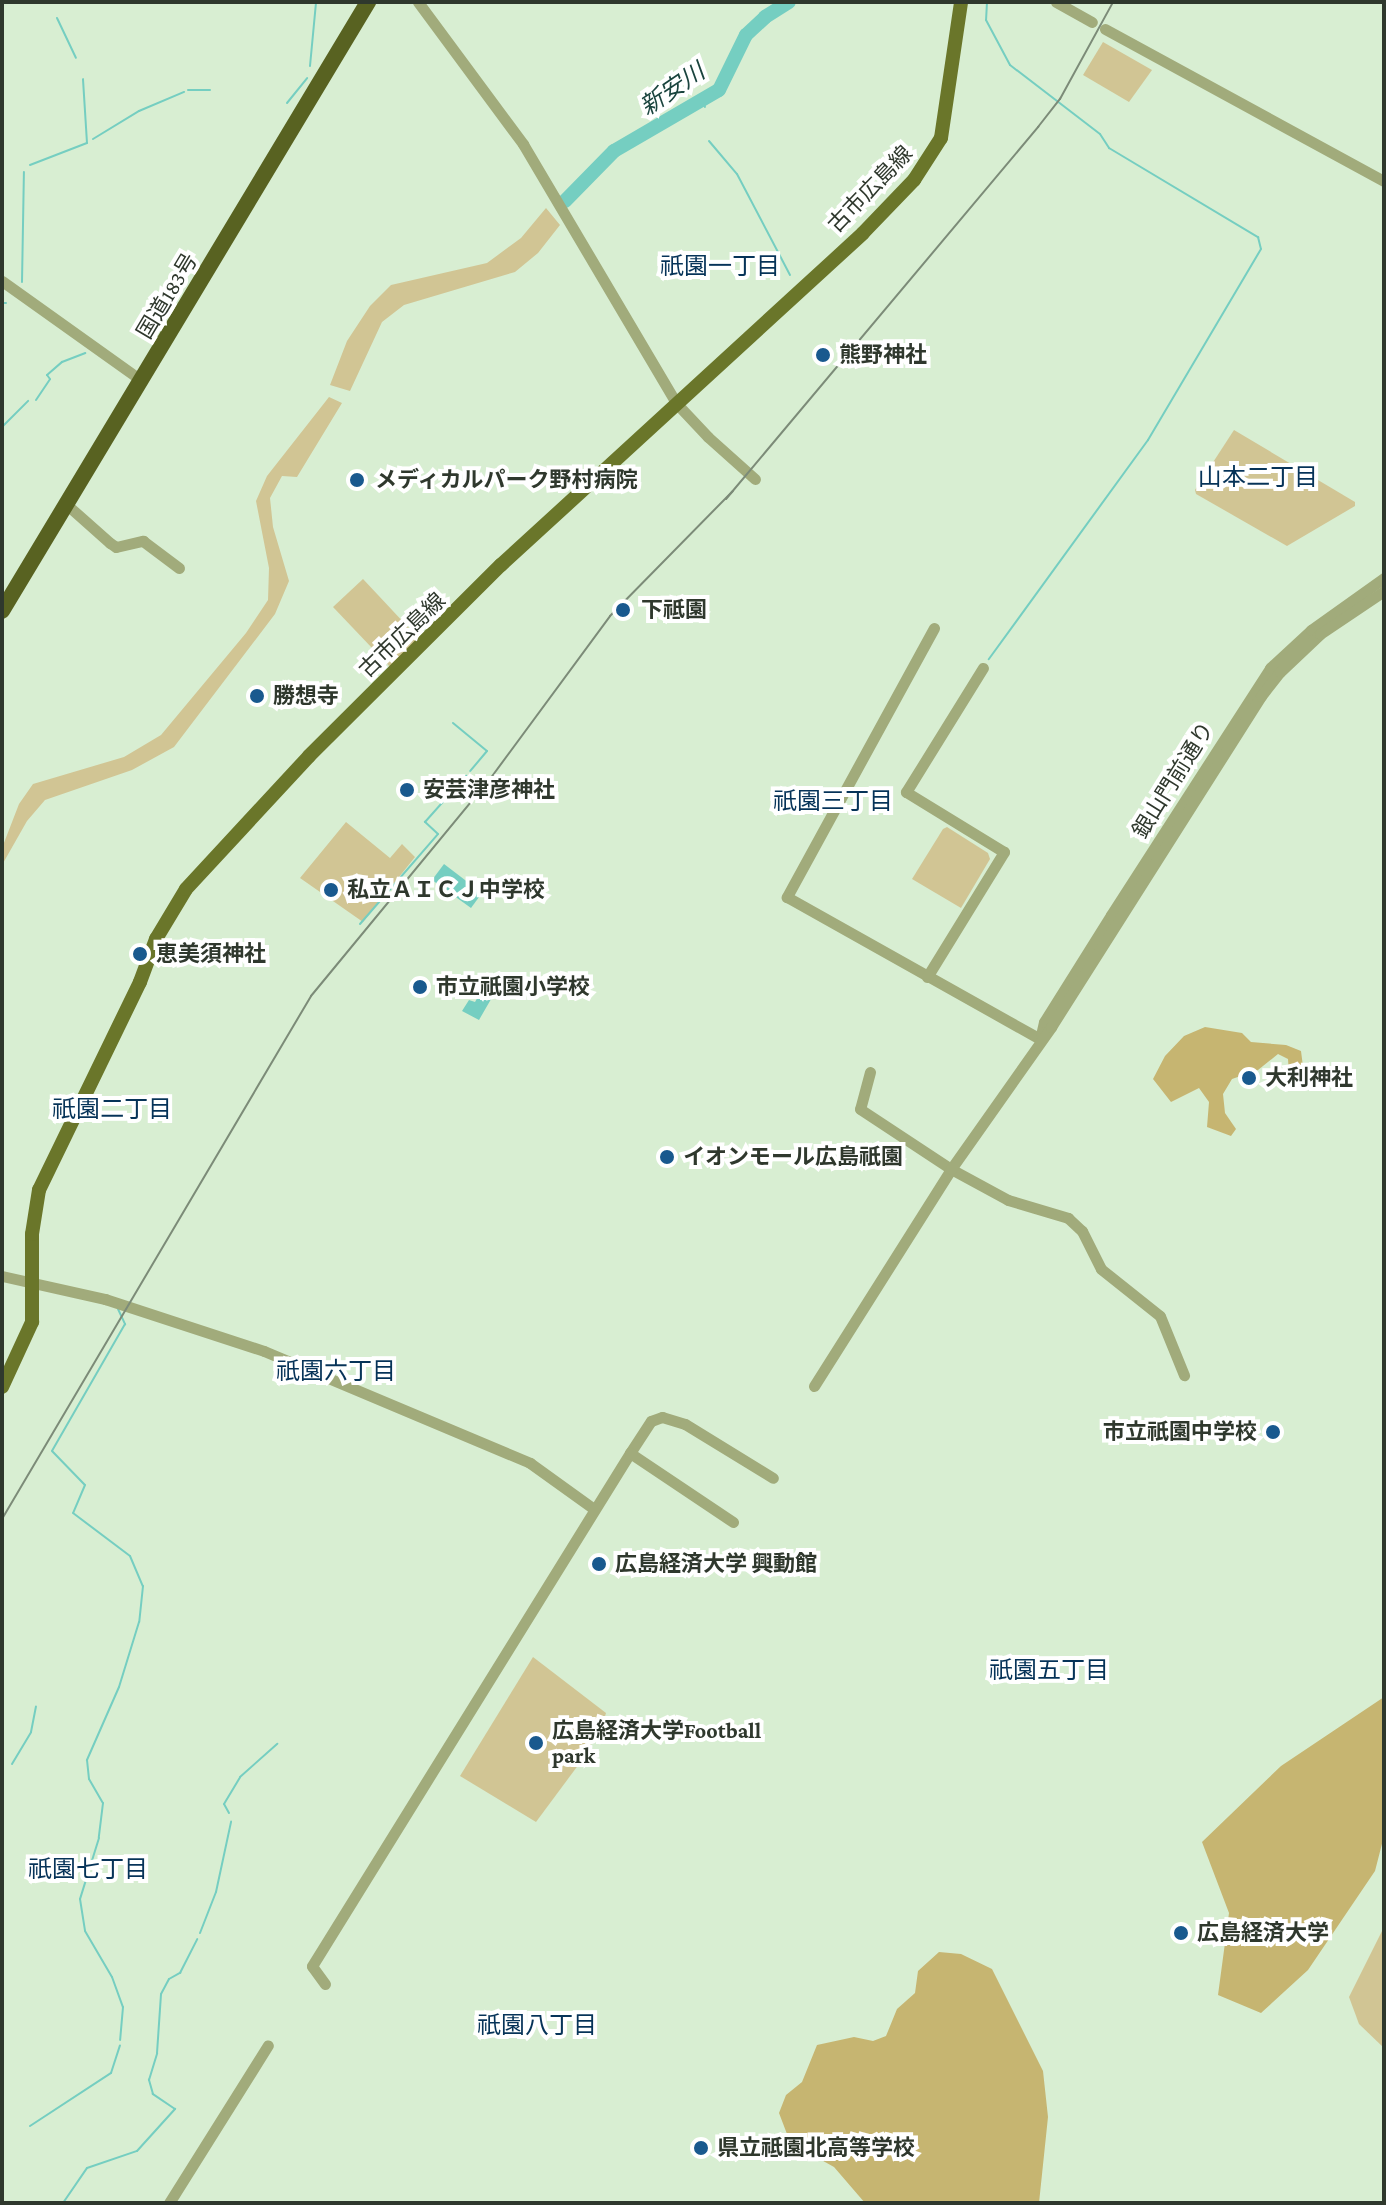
<!DOCTYPE html>
<html>
<head>
<meta charset="utf-8">
<style>
  body { margin:0 }
  #map { position:relative; width:1386px; height:2205px; overflow:hidden; background:#d8eed2; font-family:"Crimson Pro","Noto Sans JP",serif }
  div>[style] { position:absolute }
  [style*='--x'] { left:calc(var(--x)*1px); top:calc(var(--y)*1px); width:calc(var(--w)*1px); rotate:calc(var(--a)*1deg) }
  .green>* { inset:0; background:#d1c594 }
  .forest>* { inset:0; background:#c6b571 }
  .water>* { inset:0; background:#75cec1 }
  .stream>* { height:2px; margin:-1px; padding:0 1px; transform-origin:1px; border-radius:1px; background:#75cec1 }
  .river>* { height:14px; margin:-7px; padding:0 7px; transform-origin:7px; border-radius:7px; background:#75cec1 }
  .minor>* { height:11px; margin:-5.5px; padding:0 5.5px; transform-origin:5.5px; border-radius:5.5px; background:#a1ab7b }
  .major>* { height:14px; margin:-7px; padding:0 7px; transform-origin:7px; border-radius:7px; background:#6a762a }
  .highway>* { height:16px; margin:-8px; padding:0 8px; transform-origin:8px; border-radius:8px; background:#586221 }
  .rail>* { height:2px; margin:-1px; padding:0 1px; transform-origin:1px; border-radius:1px; background:#7c8b78 }
  .dots>* { width:22px; height:22px; translate:-50% -50%; box-sizing:border-box; border:4px solid #fff; border-radius:50% }
  span { translate:-50% -50%; white-space:nowrap; text-align:center; line-height:1.15; -webkit-text-stroke:8px #fff; paint-order:stroke }
  .street-label { font-size:22px; color:#2f382d }
  .poi-label { font-size:22px; color:#2f382d; font-weight:700 }
  .left { translate:0 -50%; text-align:left }
  .right { translate:-100% -50%; text-align:right }
  .water-label { font-size:24px; color:#1a443e; font-style:italic }
  .neighbourhood-label { font-size:24px; color:#063358 }
  .frame { position:absolute; inset:0; border:4px solid #2f382d; pointer-events:none }
</style>
</head>
<body>
<div id="map">
  <div class="green">
    <div style="clip-path:polygon(1103px 42px,1152px 70px,1129px 102px,1083px 75px)"></div>
    <div style="clip-path:polygon(546px 208px,560px 225px,538px 253px,515px 272px,404px 305px,382px 322px,350px 391px,330px 385px,347px 341px,370px 306px,391px 285px,487px 263px,521px 238px)"></div>
    <div style="clip-path:polygon(329px 397px,342px 403px,297px 477px,282px 476px,270px 498px,273px 527px,289px 581px,275px 614px,174px 747px,132px 770px,45px 800px,27px 821px,2px 865px,2px 848px,19px 804px,33px 784px,124px 757px,161px 735px,246px 633px,268px 600px,269px 568px,256px 501px,267px 476px)"></div>
    <div style="clip-path:polygon(1234px 430px,1355px 502px,1355px 506px,1287px 546px,1196px 494px,1195px 490px)"></div>
    <div style="clip-path:polygon(363px 579px,422px 642px,392px 669px,333px 607px)"></div>
    <div style="clip-path:polygon(346px 822px,390px 858px,402px 844px,415px 857px,363px 922px,300px 878px)"></div>
    <div style="clip-path:polygon(947px 827px,988px 853px,990px 859px,961px 908px,912px 879px,943px 829px)"></div>
    <div style="clip-path:polygon(533px 1657px,606px 1713px,602px 1726px,582px 1760px,536px 1822px,460px 1776px)"></div>
    <div style="clip-path:polygon(1384px 1927px,1384px 2048px,1359px 2024px,1349px 1997px)"></div>
  </div>
  <div class="forest">
    <div style="clip-path:polygon(1205px 1027px,1242px 1033px,1251px 1042px,1286px 1045px,1301px 1051px,1305px 1082px,1299px 1088px,1290px 1089px,1288px 1059px,1278px 1054px,1258px 1070px,1232px 1079px,1223px 1094px,1225px 1113px,1236px 1129px,1231px 1136px,1207px 1127px,1209px 1102px,1199px 1088px,1171px 1102px,1153px 1079px,1165px 1056px,1184px 1036px)"></div>
    <div style="clip-path:polygon(1384px 1697px,1384px 1836px,1375px 1871px,1308px 1970px,1261px 2013px,1218px 1995px,1229px 1913px,1202px 1842px,1281px 1766px)"></div>
    <div style="clip-path:polygon(939px 1952px,961px 1954px,992px 1969px,1043px 2071px,1048px 2117px,1039px 2203px,865px 2203px,834px 2167px,807px 2152px,787px 2134px,779px 2113px,786px 2095px,802px 2082px,817px 2045px,854px 2037px,873px 2041px,886px 2036px,897px 2009px,915px 1993px,918px 1971px)"></div>
  </div>
  <div class="water">
    <div style="clip-path:polygon(444px 864px,482px 893px,471px 908px,432px 880px)"></div>
    <div style="clip-path:polygon(483px 988px,494px 994px,479px 1020px,462px 1011px,469px 1000px,475px 1002px)"></div>
  </div>
  <div class="stream">
    <div style="--x:987;--y:2;--w:18;--a:93"></div>
    <div style="--x:986;--y:20;--w:51;--a:61.9"></div>
    <div style="--x:1010;--y:65;--w:113;--a:37.5"></div>
    <div style="--x:1100;--y:134;--w:17;--a:57"></div>
    <div style="--x:1109;--y:148;--w:174;--a:30.9"></div>
    <div style="--x:1258;--y:237;--w:12;--a:76"></div>
    <div style="--x:1261;--y:249;--w:222;--a:120.6"></div>
    <div style="--x:1148;--y:440;--w:271;--a:126"></div>
    <div style="--x:57;--y:18;--w:44;--a:64.6"></div>
    <div style="--x:310;--y:66;--w:64;--a:-84.6"></div>
    <div style="--x:188;--y:90;--w:22;--a:0"></div>
    <div style="--x:704;--y:101;--w:6;--a:81"></div>
    <div style="--x:287;--y:103;--w:32;--a:-51"></div>
    <div style="--x:93;--y:139;--w:54;--a:-31.3"></div>
    <div style="--x:139;--y:111;--w:49;--a:-22.9"></div>
    <div style="--x:709;--y:141;--w:43;--a:49.7"></div>
    <div style="--x:737;--y:174;--w:114;--a:62.3"></div>
    <div style="--x:30;--y:165;--w:61;--a:-21.1"></div>
    <div style="--x:87;--y:143;--w:64;--a:-93.6"></div>
    <div style="--x:22;--y:282;--w:110;--a:-89"></div>
    <div style="--x:2;--y:303;--w:4;--a:0"></div>
    <div style="--x:36;--y:400;--w:25;--a:-56"></div>
    <div style="--x:50;--y:379;--w:5;--a:-127"></div>
    <div style="--x:47;--y:375;--w:20;--a:-41"></div>
    <div style="--x:62;--y:362;--w:25;--a:-21"></div>
    <div style="--x:2;--y:427;--w:37;--a:-45"></div>
    <div style="--x:453;--y:723;--w:44;--a:39.5"></div>
    <div style="--x:487;--y:751;--w:26;--a:130"></div>
    <div style="--x:360;--y:924;--w:119;--a:-49.1"></div>
    <div style="--x:438;--y:834;--w:18;--a:-137"></div>
    <div style="--x:425;--y:822;--w:62;--a:-48.3"></div>
    <div style="--x:118;--y:1309;--w:17;--a:65"></div>
    <div style="--x:125;--y:1324;--w:146;--a:119.9"></div>
    <div style="--x:52;--y:1451;--w:47;--a:45.9"></div>
    <div style="--x:85;--y:1485;--w:30;--a:113"></div>
    <div style="--x:73;--y:1513;--w:71;--a:37"></div>
    <div style="--x:130;--y:1556;--w:33;--a:67"></div>
    <div style="--x:143;--y:1586;--w:36;--a:96"></div>
    <div style="--x:139;--y:1622;--w:68;--a:107.1"></div>
    <div style="--x:119;--y:1687;--w:80;--a:113.7"></div>
    <div style="--x:87;--y:1760;--w:19;--a:84"></div>
    <div style="--x:89;--y:1779;--w:28;--a:60"></div>
    <div style="--x:103;--y:1803;--w:35;--a:97"></div>
    <div style="--x:99;--y:1838;--w:64;--a:107.3"></div>
    <div style="--x:80;--y:1899;--w:32;--a:81"></div>
    <div style="--x:85;--y:1931;--w:53;--a:59.6"></div>
    <div style="--x:112;--y:1977;--w:32;--a:70"></div>
    <div style="--x:123;--y:2007;--w:33;--a:95"></div>
    <div style="--x:12;--y:1764;--w:37;--a:-59"></div>
    <div style="--x:31;--y:1732;--w:26;--a:-79"></div>
    <div style="--x:229;--y:1813;--w:10;--a:-119"></div>
    <div style="--x:224;--y:1804;--w:31;--a:-59"></div>
    <div style="--x:240;--y:1777;--w:50;--a:-41.7"></div>
    <div style="--x:200;--y:1933;--w:44;--a:-68.7"></div>
    <div style="--x:216;--y:1892;--w:72;--a:-77.9"></div>
    <div style="--x:30;--y:2126;--w:97;--a:-33.2"></div>
    <div style="--x:111;--y:2073;--w:29;--a:-72"></div>
    <div style="--x:63;--y:2203;--w:42;--a:-55.6"></div>
    <div style="--x:87;--y:2168;--w:53;--a:-18.8"></div>
    <div style="--x:137;--y:2151;--w:57;--a:-47.9"></div>
    <div style="--x:175;--y:2109;--w:27;--a:-146"></div>
    <div style="--x:153;--y:2094;--w:15;--a:-106"></div>
    <div style="--x:149;--y:2080;--w:28;--a:-73"></div>
    <div style="--x:157;--y:2053;--w:59;--a:-86.1"></div>
    <div style="--x:161;--y:1994;--w:17;--a:-62"></div>
    <div style="--x:169;--y:1979;--w:13;--a:-29"></div>
    <div style="--x:180;--y:1973;--w:38;--a:-63"></div>
  </div>
  <div class="river">
    <div style="--x:565;--y:201;--w:70;--a:-45.6"></div>
    <div style="--x:614;--y:151;--w:121;--a:-30.2"></div>
    <div style="--x:719;--y:90;--w:61;--a:-63.9"></div>
    <div style="--x:746;--y:35;--w:26;--a:-43"></div>
    <div style="--x:765;--y:17;--w:28;--a:-32"></div>
  </div>
  <div class="minor">
    <div style="--x:418;--y:2;--w:177;--a:53.5"></div>
    <div style="--x:523;--y:144;--w:302;--a:59.4"></div>
    <div style="--x:677;--y:404;--w:45;--a:46.8"></div>
    <div style="--x:708;--y:437;--w:63;--a:41.8"></div>
    <div style="--x:1056;--y:2;--w:41;--a:29.1"></div>
    <div style="--x:1105;--y:29;--w:318;--a:28.6"></div>
    <div style="--x:2;--y:281;--w:172;--a:35.5"></div>
    <div style="--x:66;--y:504;--w:59;--a:41.6"></div>
    <div style="--x:110;--y:543;--w:7;--a:34"></div>
    <div style="--x:116;--y:547;--w:28;--a:-13"></div>
    <div style="--x:143;--y:541;--w:45;--a:36.9"></div>
    <div style="--x:934;--y:628;--w:307;--a:118.7"></div>
    <div style="--x:787;--y:897;--w:290;--a:29.3"></div>
    <div style="--x:927;--y:977;--w:147;--a:-58.4"></div>
    <div style="--x:1004;--y:852;--w:115;--a:-148.5"></div>
    <div style="--x:906;--y:792;--w:146;--a:-58.2"></div>
    <div style="--x:1041;--y:1035;--w:13;--a:-77"></div>
    <div style="--x:1044;--y:1022;--w:126;--a:-57.9"></div>
    <div style="--x:1111;--y:915;--w:294;--a:-57.2"></div>
    <div style="--x:1270;--y:668;--w:56;--a:-42.8"></div>
    <div style="--x:1311;--y:630;--w:90;--a:-35.5"></div>
    <div style="--x:870;--y:1072;--w:38;--a:105"></div>
    <div style="--x:860;--y:1109;--w:109;--a:33.4"></div>
    <div style="--x:951;--y:1169;--w:65;--a:28.5"></div>
    <div style="--x:1008;--y:1200;--w:63;--a:16.7"></div>
    <div style="--x:1068;--y:1218;--w:19;--a:43"></div>
    <div style="--x:1082;--y:1231;--w:42;--a:63.4"></div>
    <div style="--x:1101;--y:1269;--w:75;--a:38.5"></div>
    <div style="--x:1160;--y:1316;--w:64;--a:67.9"></div>
    <div style="--x:2;--y:1276;--w:106;--a:12.6"></div>
    <div style="--x:105;--y:1299;--w:167;--a:18.1"></div>
    <div style="--x:264;--y:1351;--w:289;--a:22.8"></div>
    <div style="--x:530;--y:1463;--w:79;--a:35.7"></div>
    <div style="--x:814;--y:1386;--w:257;--a:-57.7"></div>
    <div style="--x:951;--y:1169;--w:174;--a:-54.8"></div>
    <div style="--x:1051;--y:1027;--w:392;--a:-57.6"></div>
    <div style="--x:1261;--y:696;--w:31;--a:-52"></div>
    <div style="--x:1280;--y:672;--w:55;--a:-43.5"></div>
    <div style="--x:1320;--y:634;--w:77;--a:-33.9"></div>
    <div style="--x:630;--y:1453;--w:38;--a:-57"></div>
    <div style="--x:651;--y:1421;--w:12;--a:-20"></div>
    <div style="--x:662;--y:1417;--w:24;--a:17"></div>
    <div style="--x:685;--y:1424;--w:103;--a:31.5"></div>
    <div style="--x:325;--y:1984;--w:22;--a:-126"></div>
    <div style="--x:312;--y:1966;--w:604;--a:-58.21"></div>
    <div style="--x:630;--y:1453;--w:124;--a:33.8"></div>
    <div style="--x:169;--y:2203;--w:186;--a:-57.9"></div>
  </div>
  <div class="major">
    <div style="--x:2;--y:1387;--w:72;--a:-65.2"></div>
    <div style="--x:32;--y:1322;--w:88;--a:-90"></div>
    <div style="--x:32;--y:1234;--w:45;--a:-81"></div>
    <div style="--x:39;--y:1190;--w:231;--a:-64.1"></div>
    <div style="--x:140;--y:982;--w:46;--a:-69.6"></div>
    <div style="--x:156;--y:939;--w:58;--a:-59"></div>
    <div style="--x:186;--y:889;--w:181;--a:-47.2"></div>
    <div style="--x:309;--y:756;--w:271;--a:-44.9"></div>
    <div style="--x:501;--y:565;--w:491;--a:-42.5"></div>
    <div style="--x:863;--y:233;--w:74;--a:-46.1"></div>
    <div style="--x:914;--y:180;--w:50;--a:-57.3"></div>
    <div style="--x:941;--y:138;--w:137;--a:-81.6"></div>
  </div>
  <div class="highway">
    <div style="--x:2;--y:611;--w:711;--a:-58.99"></div>
  </div>
  <div class="rail">
    <div style="--x:726;--y:499;--w:486;--a:-50"></div>
    <div style="--x:1038;--y:127;--w:36;--a:-52"></div>
    <div style="--x:1060;--y:99;--w:111;--a:-61.3"></div>
    <div style="--x:2;--y:1519;--w:607;--a:-59.42"></div>
    <div style="--x:311;--y:996;--w:281;--a:-50.5"></div>
    <div style="--x:490;--y:779;--w:202;--a:-53.6"></div>
    <div style="--x:610;--y:616;--w:175;--a:-45.5"></div>
  </div>
  <div class="dots">
    <div style="left:823px;top:355px;background:#19598e"></div>
    <div style="left:357px;top:480px;background:#19598e"></div>
    <div style="left:623px;top:610px;background:#19598e"></div>
    <div style="left:257px;top:696px;background:#19598e"></div>
    <div style="left:407px;top:790px;background:#19598e"></div>
    <div style="left:331px;top:890px;background:#19598e"></div>
    <div style="left:140px;top:954px;background:#19598e"></div>
    <div style="left:420px;top:987px;background:#19598e"></div>
    <div style="left:1249px;top:1078px;background:#19598e"></div>
    <div style="left:667px;top:1157px;background:#19598e"></div>
    <div style="left:1273px;top:1432px;background:#19598e"></div>
    <div style="left:599px;top:1564px;background:#19598e"></div>
    <div style="left:536px;top:1743px;background:#19598e"></div>
    <div style="left:1181px;top:1933px;background:#19598e"></div>
    <div style="left:701px;top:2148px;background:#19598e"></div>
  </div>
  <div class="street-label">
    <span style="left:870px;top:189px;rotate:-46deg">古市広島線</span>
    <span style="left:167px;top:296px;rotate:-59deg">国道183号</span>
    <span style="left:402px;top:635px;rotate:-44deg">古市広島線</span>
    <span style="left:1173px;top:780px;rotate:-58deg">銀山門前通り</span>
  </div>
  <div class="poi-label">
    <span class="left" style="left:839px;top:355px">熊野神社</span>
    <span class="left" style="left:375px;top:480px">メディカルパーク野村病院</span>
    <span class="left" style="left:641px;top:610px">下祗園</span>
    <span class="left" style="left:273px;top:696px">勝想寺</span>
    <span class="left" style="left:423px;top:790px">安芸津彦神社</span>
    <span class="left" style="left:347px;top:890px">私立ＡＩＣＪ中学校</span>
    <span class="left" style="left:156px;top:954px">恵美須神社</span>
    <span class="left" style="left:436px;top:987px">市立祇園小学校</span>
    <span class="left" style="left:1265px;top:1078px">大利神社</span>
    <span class="left" style="left:683px;top:1157px">イオンモール広島祇園</span>
    <span class="right" style="left:1257px;top:1432px">市立祇園中学校</span>
    <span class="left" style="left:615px;top:1564px">広島経済大学 興動館</span>
    <span class="left" style="left:552px;top:1743px">広島経済大学Football<br>park</span>
    <span class="left" style="left:1197px;top:1933px">広島経済大学</span>
    <span class="left" style="left:717px;top:2148px">県立祗園北高等学校</span>
  </div>
  <div class="water-label">
    <span style="left:672px;top:89px;rotate:-34deg">新安川</span>
  </div>
  <div class="neighbourhood-label">
    <span style="left:720px;top:266px">祇園一丁目</span>
    <span style="left:1258px;top:477px">山本二丁目</span>
    <span style="left:833px;top:801px">祇園三丁目</span>
    <span style="left:112px;top:1109px">祇園二丁目</span>
    <span style="left:336px;top:1371px">祇園六丁目</span>
    <span style="left:1049px;top:1670px">祇園五丁目</span>
    <span style="left:88px;top:1869px">祇園七丁目</span>
    <span style="left:537px;top:2025px">祇園八丁目</span>
  </div>
  <div class="frame"></div>
</div>
</body>
</html>
